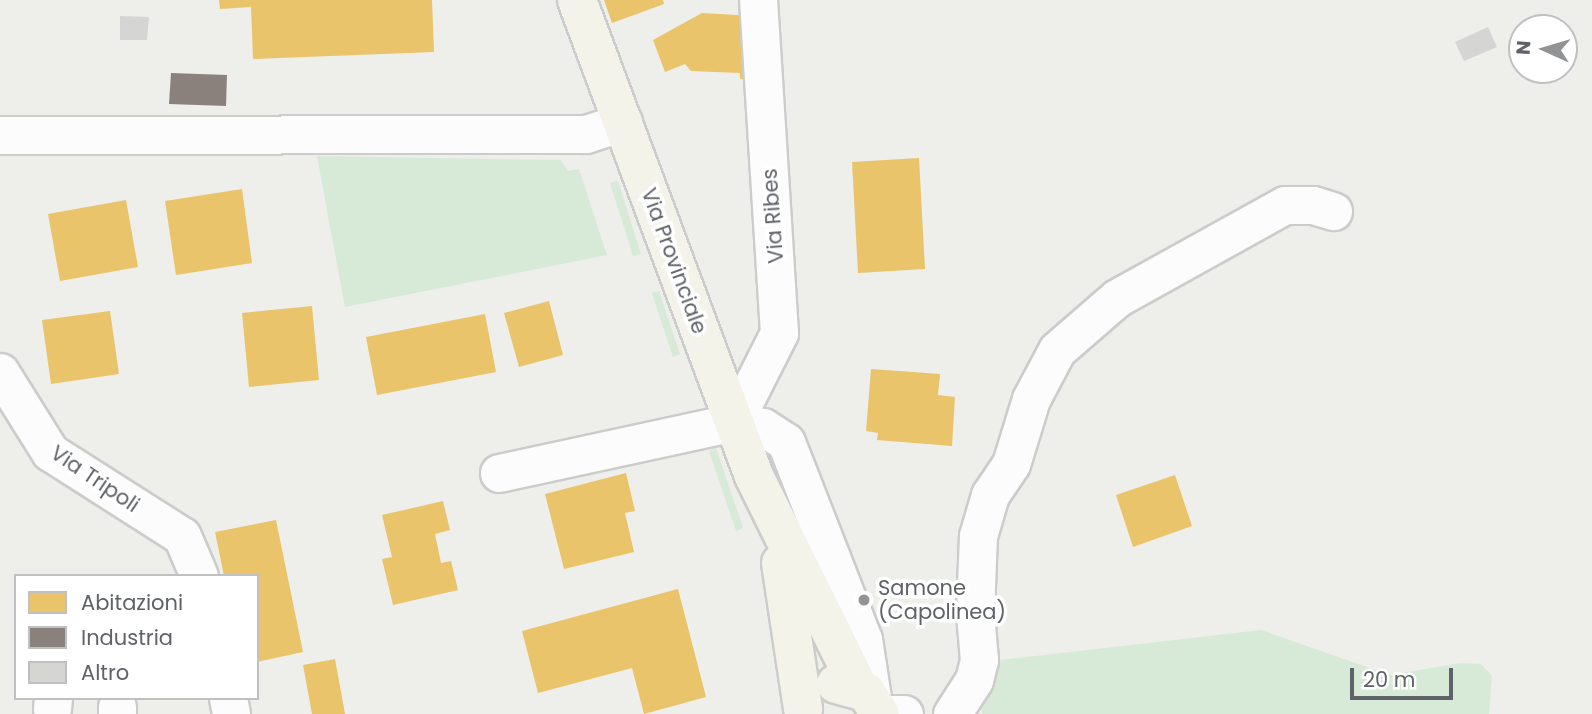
<!DOCTYPE html>
<html>
<head>
<meta charset="utf-8">
<style>
  body { margin:0 }
  #map { position:relative; width:1592px; height:714px; overflow:hidden; background:#eeeeea; font-family:Poppins,sans-serif }
  div>[style] { position:absolute }
  [style*='--x'] { left:calc(var(--x)*1px); top:calc(var(--y)*1px); width:calc(var(--w)*1px); rotate:calc(var(--a)*1deg) }
  .green>* { inset:0; background:#d7ead7 }
  .homes>* { inset:0; background:#e9c46a }
  .industry>* { inset:0; background:#8a817c }
  .building>* { inset:0; background:#d5d5d3 }
  .roads { filter:drop-shadow(2px 0 #cbcccb) drop-shadow(-2px 0 #cbcccb) drop-shadow(0 2px #cbcccb) drop-shadow(0 -2px #cbcccb) }
  .minor>* { height:37px; margin:-18.5px; padding:0 18.5px; transform-origin:18.5px; border-radius:18.5px; background:#fcfcfc }
  .major>* { height:38px; margin:-19px; padding:0 19px; transform-origin:19px; border-radius:19px; background:#f3f3ea }
  .dots>* { width:19px; height:19px; translate:-50% -50%; box-sizing:border-box; border:4px solid #fff; border-radius:50% }
  span { translate:-50% -50%; white-space:nowrap; text-align:center; line-height:1.15; -webkit-text-stroke:7px #fff; paint-order:stroke }
  .street-label { font-size:21px; color:#5f6267 }
  .poi-label { font-size:21px; color:#5f6267 }
  .left { translate:0 -50%; text-align:left }
  .legend { position:absolute; left:14px; top:574px; width:245px; height:126px; box-sizing:border-box; background:#fff; border:2px solid #bfc0c2; margin:0; padding:9px 12px; list-style:none; font-size:21px; color:#5f6267 }
  .legend li { display:flex; align-items:center; gap:14px; height:35px }
  .legend b { width:35px; border:2px solid #bfc0c2 }
  .north { position:absolute; left:1508px; top:14px; width:70px; height:70px; box-sizing:border-box; background:#fff; border:2px solid #bfc0c2; border-radius:50%; rotate:274deg; font-size:19px; font-weight:700; line-height:28px; text-align:center; color:#5f6267 }
  .north::after { content:''; display:block; margin:auto; width:24px; height:32px; background:#919395; clip-path:polygon(50% 0,100% 100%,50% 72%,0 100%) }
  .scale { position:absolute; left:1350px; top:668px; width:103px; height:32px; box-sizing:border-box; border:4px solid #5f6267; border-top:0; padding-left:9px; font-size:21px; line-height:24px; white-space:nowrap; color:#5f6267; -webkit-text-stroke:5px #fff; paint-order:stroke }
</style>
</head>
<body>
<div id="map">
  <div class="green">
    <div style="clip-path:polygon(317px 156px,561px 160px,568px 171px,579px 169px,607px 255px,345px 307px)"></div>
    <div style="clip-path:polygon(618px 181px,641px 254px,633px 256px,610px 183px)"></div>
    <div style="clip-path:polygon(659px 291px,680px 354px,673px 357px,652px 293px)"></div>
    <div style="clip-path:polygon(716px 448px,743px 528px,736px 531px,709px 451px)"></div>
    <div style="clip-path:polygon(1261px 630px,1390px 675px,1460px 663px,1481px 664px,1492px 676px,1489px 714px,982px 714px,982px 694px,1000px 660px)"></div>
  </div>
  <div class="homes">
    <div style="clip-path:polygon(219px 0,432px 0,434px 52px,253px 59px,251px 7px,220px 9px)"></div>
    <div style="clip-path:polygon(604px 0,663px 0,664px 4px,612px 23px)"></div>
    <div style="clip-path:polygon(702px 13px,755px 16px,750px 80px,740px 79px,740px 73px,691px 71px,685px 64px,665px 72px,653px 40px)"></div>
    <div style="clip-path:polygon(919px 158px,925px 269px,858px 273px,852px 162px)"></div>
    <div style="clip-path:polygon(242px 189px,252px 263px,176px 275px,165px 201px)"></div>
    <div style="clip-path:polygon(126px 200px,138px 267px,60px 281px,48px 214px)"></div>
    <div style="clip-path:polygon(549px 301px,563px 355px,519px 367px,504px 313px)"></div>
    <div style="clip-path:polygon(312px 306px,319px 380px,249px 387px,242px 313px)"></div>
    <div style="clip-path:polygon(110px 311px,119px 374px,51px 384px,42px 320px)"></div>
    <div style="clip-path:polygon(485px 314px,496px 372px,377px 395px,366px 337px)"></div>
    <div style="clip-path:polygon(871px 369px,940px 374px,938px 395px,955px 397px,952px 446px,877px 440px,878px 433px,866px 431px)"></div>
    <div style="clip-path:polygon(626px 473px,635px 511px,625px 513px,634px 552px,564px 569px,545px 494px)"></div>
    <div style="clip-path:polygon(1175px 475px,1192px 526px,1133px 547px,1116px 495px)"></div>
    <div style="clip-path:polygon(443px 501px,450px 530px,435px 534px,441px 563px,451px 561px,458px 590px,393px 605px,382px 559px,392px 557px,382px 515px)"></div>
    <div style="clip-path:polygon(276px 520px,303px 652px,257px 662px,257px 576px,224px 576px,215px 532px)"></div>
    <div style="clip-path:polygon(678px 589px,706px 697px,644px 714px,632px 668px,538px 693px,522px 631px)"></div>
    <div style="clip-path:polygon(335px 659px,345px 714px,312px 714px,303px 665px)"></div>
  </div>
  <div class="industry">
    <div style="clip-path:polygon(171px 73px,227px 75px,226px 106px,169px 104px)"></div>
  </div>
  <div class="building">
    <div style="clip-path:polygon(120px 16px,149px 17px,147px 40px,120px 40px)"></div>
    <div style="clip-path:polygon(1488px 27px,1497px 47px,1464px 61px,1455px 42px)"></div>
  </div>
  <div class="roads">
    <div class="minor">
      <div style="--x:0;--y:135;--w:586;--a:-0.1"></div>
      <div style="--x:586;--y:134;--w:39;--a:-18"></div>
      <div style="--x:0;--y:372;--w:94;--a:58"></div>
      <div style="--x:50;--y:452;--w:156;--a:32.5"></div>
      <div style="--x:182;--y:536;--w:43;--a:67"></div>
      <div style="--x:734;--y:422;--w:100;--a:-63.2"></div>
      <div style="--x:779;--y:333;--w:334;--a:-93.6"></div>
      <div style="--x:499;--y:473;--w:240;--a:-12.2"></div>
      <div style="--x:734;--y:422;--w:29;--a:10"></div>
      <div style="--x:763;--y:427;--w:27;--a:33"></div>
      <div style="--x:786;--y:442;--w:212;--a:68.7"></div>
      <div style="--x:863;--y:639;--w:60;--a:81.3"></div>
      <div style="--x:228;--y:698;--w:16;--a:79"></div>
      <div style="--x:117;--y:707;--w:7;--a:90"></div>
      <div style="--x:52;--y:709;--w:11;--a:-85"></div>
      <div style="--x:886;--y:714;--w:18;--a:0"></div>
      <div style="--x:952;--y:714;--w:40;--a:-57.1"></div>
      <div style="--x:974;--y:680;--w:21;--a:-76"></div>
      <div style="--x:979;--y:660;--w:47;--a:-94.9"></div>
      <div style="--x:975;--y:613;--w:77;--a:-87.8"></div>
      <div style="--x:978;--y:536;--w:43;--a:-73.7"></div>
      <div style="--x:990;--y:495;--w:37;--a:-56"></div>
      <div style="--x:1011;--y:464;--w:68;--a:-72.9"></div>
      <div style="--x:1031;--y:399;--w:55;--a:-62"></div>
      <div style="--x:1057;--y:350;--w:79;--a:-40.9"></div>
      <div style="--x:1117;--y:298;--w:192;--a:-29"></div>
      <div style="--x:1285;--y:205;--w:28;--a:0"></div>
      <div style="--x:1313;--y:205;--w:21;--a:17"></div>
    </div>
    <div class="major">
      <div style="--x:577;--y:0;--w:508;--a:69.6"></div>
      <div style="--x:754;--y:476;--w:237;--a:63.7"></div>
      <div style="--x:781;--y:563;--w:148;--a:81.4"></div>
      <div style="--x:836;--y:684;--w:31;--a:15"></div>
      <div style="--x:866;--y:692;--w:26;--a:58"></div>
    </div>
  </div>
  <div class="dots">
    <div style="left:864px;top:600px;background:#919395"></div>
  </div>
  <div class="street-label">
    <span style="left:773px;top:216px;rotate:-94deg">Via Ribes</span>
    <span style="left:674px;top:261px;rotate:70deg">Via Provinciale</span>
    <span style="left:95px;top:479px;rotate:34deg">Via Tripoli</span>
  </div>
  <div class="poi-label">
    <span class="left" style="left:878px;top:600px">Samone<br>(Capolinea)</span>
  </div>
  <ul class="legend">
  <li><b style="height:19px;background:#e9c46a"></b>Abitazioni</li>
  <li><b style="height:19px;background:#8a817c"></b>Industria</li>
  <li><b style="height:19px;background:#d5d5d3"></b>Altro</li>
  </ul>
  <div class="north">N</div>
  <div class="scale">20 m</div>
</div>
</body>
</html>
